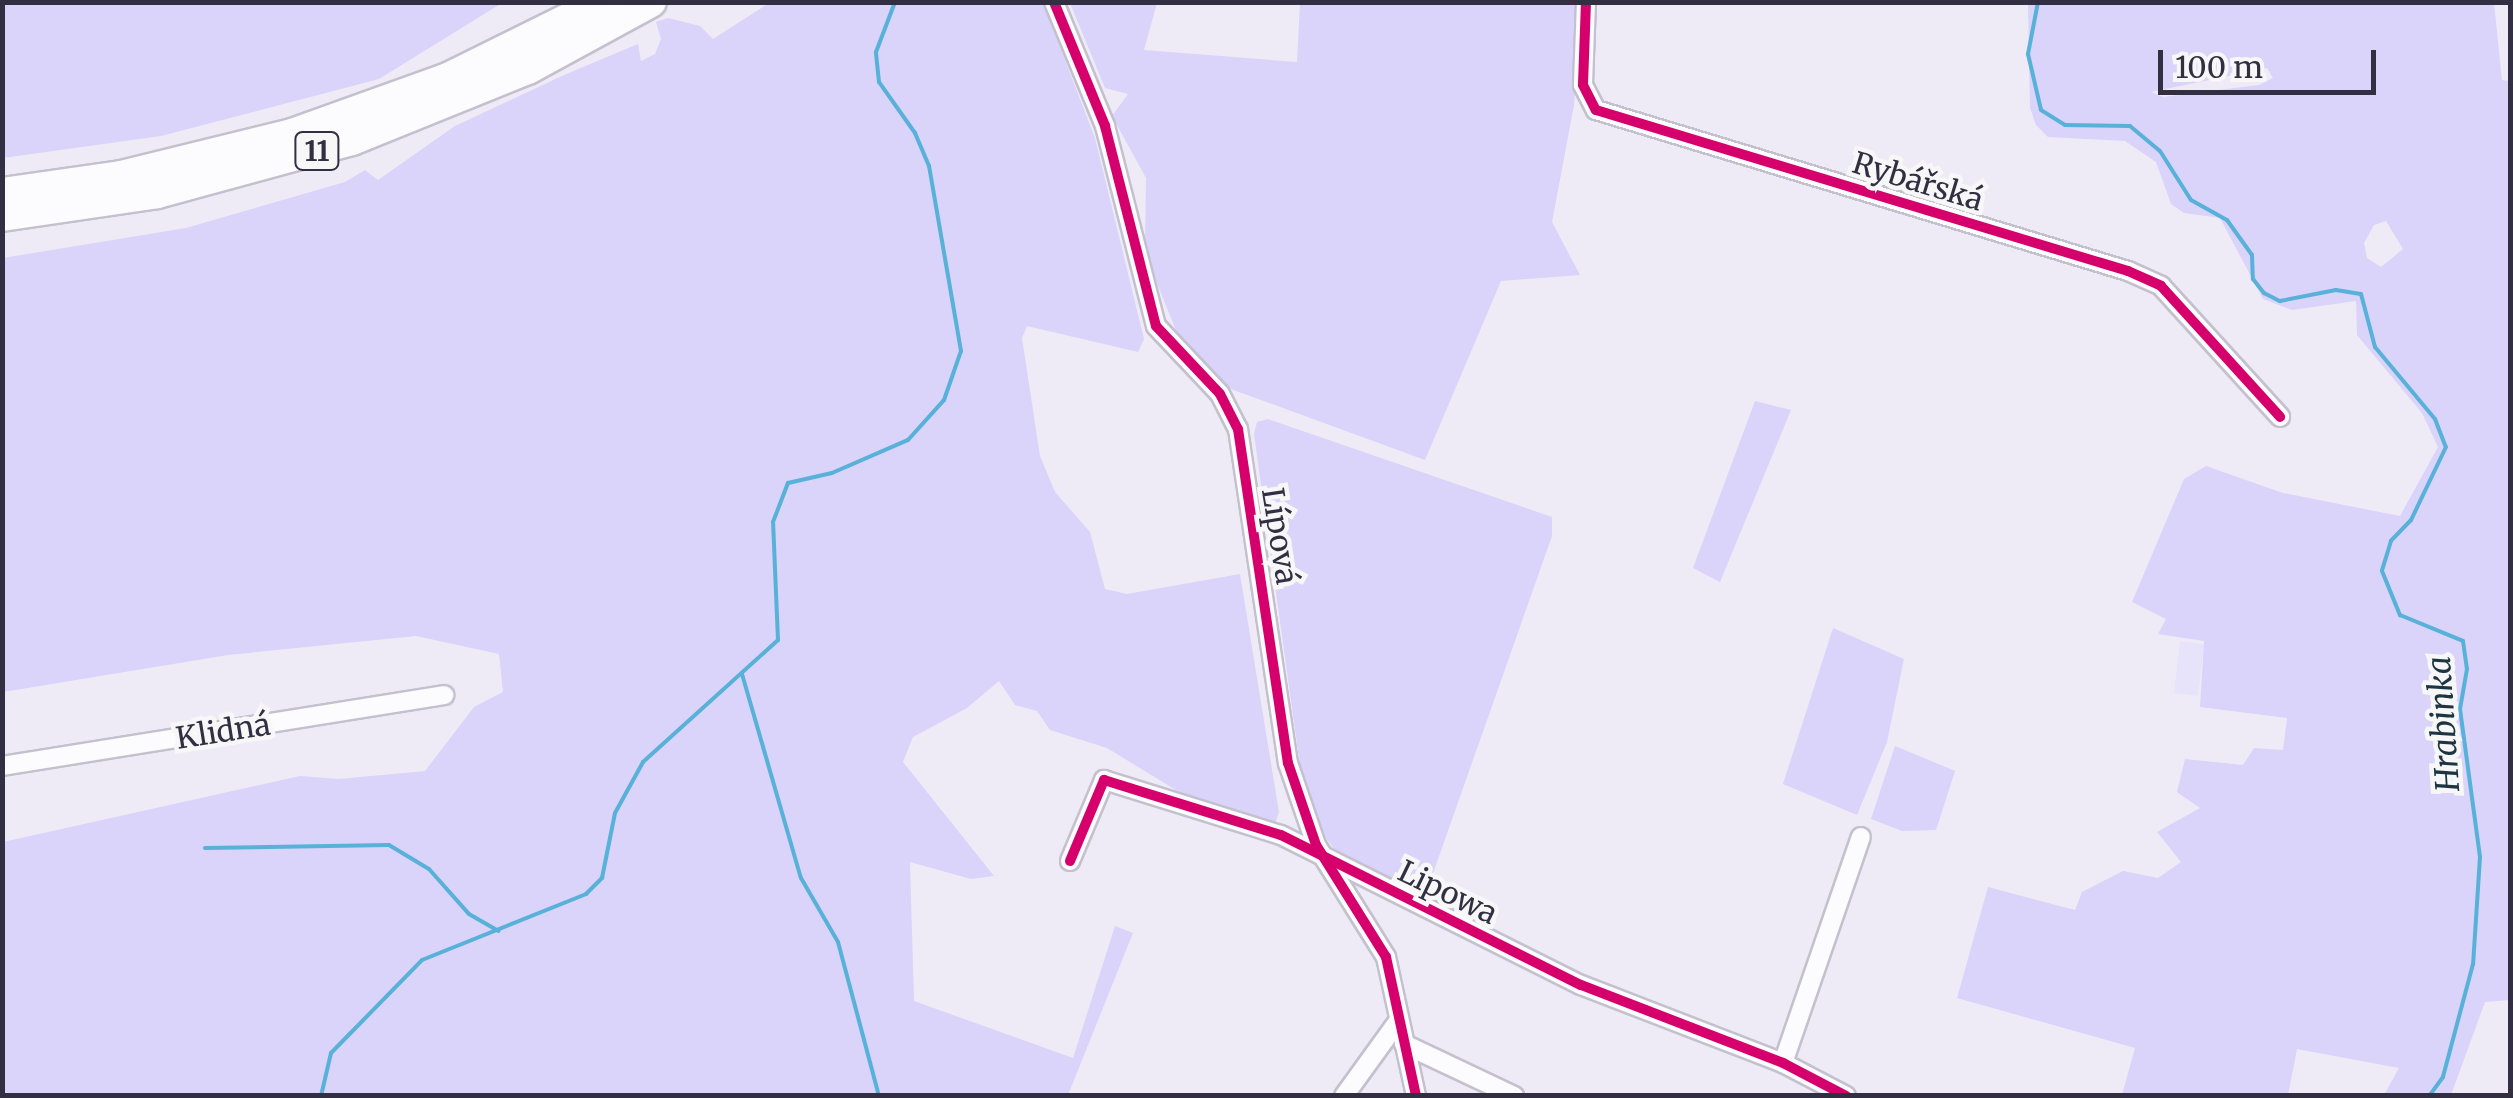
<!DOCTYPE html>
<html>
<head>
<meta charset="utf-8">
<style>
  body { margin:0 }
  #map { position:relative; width:2513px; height:1098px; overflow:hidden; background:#eeebf6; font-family:Merriweather,serif }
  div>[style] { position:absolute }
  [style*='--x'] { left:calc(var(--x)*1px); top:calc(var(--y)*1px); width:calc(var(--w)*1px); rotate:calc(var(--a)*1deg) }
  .built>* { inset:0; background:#e7e3fa }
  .green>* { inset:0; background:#dad3fa }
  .stream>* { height:4px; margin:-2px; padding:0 2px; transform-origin:2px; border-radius:2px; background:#58b1d8 }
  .roads { filter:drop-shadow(2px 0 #c4c1cf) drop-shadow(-2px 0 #c4c1cf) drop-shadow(0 2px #c4c1cf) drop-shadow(0 -2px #c4c1cf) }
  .street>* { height:18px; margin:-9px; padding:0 9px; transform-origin:9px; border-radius:9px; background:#fcfcfe }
  .highway>* { height:30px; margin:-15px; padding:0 15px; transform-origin:15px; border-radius:15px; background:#fcfcfe }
  .cycleway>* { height:10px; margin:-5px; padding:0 5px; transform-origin:5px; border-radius:5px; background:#d6006c }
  span { translate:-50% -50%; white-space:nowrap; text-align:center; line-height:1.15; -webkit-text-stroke:9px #f7f7f7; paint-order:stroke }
  .shield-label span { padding:2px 8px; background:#f7f7f7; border:2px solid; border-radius:8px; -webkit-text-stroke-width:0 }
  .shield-label { font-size:28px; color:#332f43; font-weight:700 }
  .street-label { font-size:30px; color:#332f43 }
  .water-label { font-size:32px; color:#1d3542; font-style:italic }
  .frame { position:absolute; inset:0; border:5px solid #332f43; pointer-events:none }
  .scale { position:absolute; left:2158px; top:50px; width:218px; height:45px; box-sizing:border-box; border:5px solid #332f43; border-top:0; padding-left:12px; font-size:30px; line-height:35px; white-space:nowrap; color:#332f43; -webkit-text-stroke:8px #f7f7f7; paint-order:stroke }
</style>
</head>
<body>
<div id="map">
  <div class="built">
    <div style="clip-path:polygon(2180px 641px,2204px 644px,2198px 696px,2174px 693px)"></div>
  </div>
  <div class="green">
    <div style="clip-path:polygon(2px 3px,3px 2px,502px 3px,379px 79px,161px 136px,3px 158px)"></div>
    <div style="clip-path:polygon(769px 3px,1043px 3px,1095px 138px,1144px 339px,1138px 352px,1027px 326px,1022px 338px,1040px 456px,1055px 492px,1090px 532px,1105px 589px,1127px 594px,1240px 574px,1279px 812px,1275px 824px,1189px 798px,1107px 748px,1050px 730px,1037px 711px,1015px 705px,999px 681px,967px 708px,913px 737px,903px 762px,994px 876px,971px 879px,910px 862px,914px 1001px,1073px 1058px,1115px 926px,1133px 933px,1068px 1095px,3px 1095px,3px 842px,300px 776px,339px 779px,425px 771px,474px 707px,503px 692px,499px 654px,416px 636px,228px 655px,3px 692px,3px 258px,186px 228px,345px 182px,365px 170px,378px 180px,455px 126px,564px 75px,638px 44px,641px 61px,655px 54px,661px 39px,656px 22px,668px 18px,700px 26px,713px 39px)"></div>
    <div style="clip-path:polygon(1070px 3px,1157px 3px,1144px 50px,1297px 62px,1300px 3px,1582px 3px,1574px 105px,1552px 222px,1580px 275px,1501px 281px,1425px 460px,1228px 388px,1180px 340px,1145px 254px,1146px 178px,1112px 116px,1128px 94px,1105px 88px)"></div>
    <div style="clip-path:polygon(evenodd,2028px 3px,2494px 3px,2502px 80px,2510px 81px,2510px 1000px,2485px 1002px,2451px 1095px,2384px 1095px,2399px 1068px,2297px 1049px,2288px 1095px,2122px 1095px,2135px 1048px,1957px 998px,1988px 887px,2075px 910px,2082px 892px,2123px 871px,2158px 878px,2181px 862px,2157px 832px,2200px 808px,2177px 792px,2185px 759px,2243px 765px,2254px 748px,2283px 750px,2287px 718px,2200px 707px,2204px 641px,2158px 634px,2166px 619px,2132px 602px,2184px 479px,2206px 466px,2283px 493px,2400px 516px,2438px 447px,2422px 413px,2357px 335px,2356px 301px,2292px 310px,2263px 299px,2220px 218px,2184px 213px,2171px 204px,2156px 162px,2125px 141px,2048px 137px,2036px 125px,2030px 108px,2028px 3px,2267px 68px,2273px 78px,2259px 85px,2163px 97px,2151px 92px,2267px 68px,2028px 3px,2386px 221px,2403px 249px,2381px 267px,2367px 258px,2364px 243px,2374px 225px,2386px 221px)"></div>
    <div style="clip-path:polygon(1755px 401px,1791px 410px,1720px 582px,1693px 568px)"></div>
    <div style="clip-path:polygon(1268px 419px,1552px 517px,1552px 536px,1425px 896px,1340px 857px,1317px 826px,1303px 787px,1254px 434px,1257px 422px)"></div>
    <div style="clip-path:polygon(1833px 628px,1904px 659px,1887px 742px,1857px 815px,1783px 784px)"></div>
    <div style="clip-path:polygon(1895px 746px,1955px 771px,1936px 830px,1902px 831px,1871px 819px)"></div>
  </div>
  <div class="stream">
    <div style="--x:2038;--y:2;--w:53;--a:100.9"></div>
    <div style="--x:2028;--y:54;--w:57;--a:76.9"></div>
    <div style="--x:2041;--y:110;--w:28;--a:32"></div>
    <div style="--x:2065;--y:125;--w:65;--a:0.9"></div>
    <div style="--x:2130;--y:126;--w:39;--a:40"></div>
    <div style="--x:2160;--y:151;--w:58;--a:57.7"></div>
    <div style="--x:2191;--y:200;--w:41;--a:29.1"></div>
    <div style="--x:2227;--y:220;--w:43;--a:54.5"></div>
    <div style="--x:2252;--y:255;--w:24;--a:88"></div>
    <div style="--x:2253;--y:279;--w:18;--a:52"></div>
    <div style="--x:2264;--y:293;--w:18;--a:27"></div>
    <div style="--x:2280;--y:301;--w:57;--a:-11.1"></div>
    <div style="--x:2336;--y:290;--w:25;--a:9"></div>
    <div style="--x:2361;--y:294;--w:55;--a:75.2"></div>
    <div style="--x:2375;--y:347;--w:94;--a:50.2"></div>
    <div style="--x:2435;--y:419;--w:30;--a:69"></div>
    <div style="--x:2446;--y:447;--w:81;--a:115.6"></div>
    <div style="--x:2411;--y:520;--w:29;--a:134"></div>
    <div style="--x:2391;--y:541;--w:31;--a:107"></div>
    <div style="--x:2382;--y:571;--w:48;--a:67.8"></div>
    <div style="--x:2400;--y:615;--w:68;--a:22.4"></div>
    <div style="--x:2463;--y:641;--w:28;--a:82"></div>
    <div style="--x:2467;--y:669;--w:41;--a:99.9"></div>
    <div style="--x:2460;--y:709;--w:149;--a:82.3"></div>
    <div style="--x:2480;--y:857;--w:107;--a:93.7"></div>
    <div style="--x:2473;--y:964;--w:117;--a:104.9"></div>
    <div style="--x:2443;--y:1077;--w:24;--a:126"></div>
    <div style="--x:742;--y:674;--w:212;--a:73.9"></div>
    <div style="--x:801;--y:878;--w:74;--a:60"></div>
    <div style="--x:838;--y:942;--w:159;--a:75.1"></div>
    <div style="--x:205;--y:848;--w:184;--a:-0.9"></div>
    <div style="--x:389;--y:845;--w:47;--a:31"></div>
    <div style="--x:429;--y:869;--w:60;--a:48.4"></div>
    <div style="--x:469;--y:914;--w:34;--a:30"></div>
    <div style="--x:321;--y:1096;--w:44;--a:-76.9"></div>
    <div style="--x:331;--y:1053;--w:130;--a:-45.6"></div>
    <div style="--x:422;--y:960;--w:177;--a:-21.9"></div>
    <div style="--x:586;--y:894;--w:23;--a:-45"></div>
    <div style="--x:602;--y:878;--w:66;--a:-78.7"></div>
    <div style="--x:615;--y:813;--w:58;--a:-61.2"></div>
    <div style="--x:643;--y:762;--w:182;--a:-42.1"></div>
    <div style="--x:778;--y:640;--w:118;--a:-92.4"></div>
    <div style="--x:773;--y:522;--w:42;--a:-69"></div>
    <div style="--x:788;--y:483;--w:45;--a:-12.8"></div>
    <div style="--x:832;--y:473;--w:83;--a:-23.5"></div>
    <div style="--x:908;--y:440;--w:54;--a:-48"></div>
    <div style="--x:944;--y:400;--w:52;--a:-70.9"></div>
    <div style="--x:961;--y:351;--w:188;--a:-99.8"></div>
    <div style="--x:929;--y:166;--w:36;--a:-113"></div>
    <div style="--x:915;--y:133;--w:62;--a:-125.2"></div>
    <div style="--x:879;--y:82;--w:30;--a:-96"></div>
    <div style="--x:876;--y:52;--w:53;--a:-69.2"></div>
  </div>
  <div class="roads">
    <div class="street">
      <div style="--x:1054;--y:2;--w:134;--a:67.6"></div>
      <div style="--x:1105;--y:126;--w:206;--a:75.7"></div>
      <div style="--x:1156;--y:326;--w:93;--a:46.7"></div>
      <div style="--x:1220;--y:394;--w:39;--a:63"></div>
      <div style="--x:1238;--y:429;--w:338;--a:81.5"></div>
      <div style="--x:1288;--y:763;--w:87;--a:71.1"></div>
      <div style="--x:1316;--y:845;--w:132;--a:58"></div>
      <div style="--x:1386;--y:957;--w:142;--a:77.8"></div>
      <div style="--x:1586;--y:2;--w:83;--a:92.1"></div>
      <div style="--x:1583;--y:85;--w:28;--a:63"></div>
      <div style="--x:1596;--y:110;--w:556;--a:16.84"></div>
      <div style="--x:2128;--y:271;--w:36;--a:24"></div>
      <div style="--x:2161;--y:286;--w:177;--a:47.7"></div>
      <div style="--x:2;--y:766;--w:448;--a:-9.1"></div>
      <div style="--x:1070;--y:861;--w:88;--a:-67.2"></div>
      <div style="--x:1104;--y:780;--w:185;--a:17.3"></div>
      <div style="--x:1281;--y:835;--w:335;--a:26.6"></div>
      <div style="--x:1581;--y:985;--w:217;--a:21.1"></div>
      <div style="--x:1783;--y:1063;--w:71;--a:27.6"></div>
      <div style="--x:1404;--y:1044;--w:122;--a:25.3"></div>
      <div style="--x:1783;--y:1063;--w:239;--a:-71"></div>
      <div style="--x:1344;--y:1096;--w:94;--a:-54.1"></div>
    </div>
    <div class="highway">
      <div style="--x:2;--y:193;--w:120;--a:-8.1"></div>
      <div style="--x:121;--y:176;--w:176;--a:-13.8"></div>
      <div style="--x:292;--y:134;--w:166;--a:-19.7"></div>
      <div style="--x:448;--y:78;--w:172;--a:-26.3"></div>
      <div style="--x:2;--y:216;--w:157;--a:-8.4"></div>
      <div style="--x:157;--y:193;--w:202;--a:-15.2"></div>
      <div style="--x:352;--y:140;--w:190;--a:-22"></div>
      <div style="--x:528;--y:69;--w:140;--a:-28.6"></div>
    </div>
  </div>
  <div class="cycleway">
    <div style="--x:1054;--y:2;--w:134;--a:67.6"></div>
    <div style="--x:1105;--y:126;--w:206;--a:75.7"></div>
    <div style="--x:1156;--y:326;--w:93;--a:46.7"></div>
    <div style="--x:1220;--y:394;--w:39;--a:63"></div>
    <div style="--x:1238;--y:429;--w:338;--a:81.5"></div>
    <div style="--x:1288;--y:763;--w:87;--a:71.1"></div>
    <div style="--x:1316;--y:845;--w:132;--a:58"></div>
    <div style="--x:1386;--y:957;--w:142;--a:77.8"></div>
    <div style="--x:1586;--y:2;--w:83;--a:92.1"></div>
    <div style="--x:1583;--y:85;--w:28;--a:63"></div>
    <div style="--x:1596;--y:110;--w:556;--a:16.84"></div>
    <div style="--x:2128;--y:271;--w:36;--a:24"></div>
    <div style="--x:2161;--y:286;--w:177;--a:47.7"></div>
    <div style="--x:1070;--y:861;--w:88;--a:-67.2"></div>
    <div style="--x:1104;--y:780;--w:185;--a:17.3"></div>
    <div style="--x:1281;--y:835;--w:335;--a:26.6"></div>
    <div style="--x:1581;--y:985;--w:217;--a:21.1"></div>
    <div style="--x:1783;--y:1063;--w:71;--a:27.6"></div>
  </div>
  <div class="shield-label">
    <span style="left:317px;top:151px">11</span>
  </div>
  <div class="street-label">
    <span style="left:1918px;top:181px;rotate:17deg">Rybářská</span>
    <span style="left:1280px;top:536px;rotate:81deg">Lípová</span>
    <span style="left:223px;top:731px;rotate:-9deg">Klidná</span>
    <span style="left:1448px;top:892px;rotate:26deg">Lipowa</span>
  </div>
  <div class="water-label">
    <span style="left:2444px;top:724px;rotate:-94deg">Hrabinka</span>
  </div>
  <div class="frame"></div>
  <div class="scale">100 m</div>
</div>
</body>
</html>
